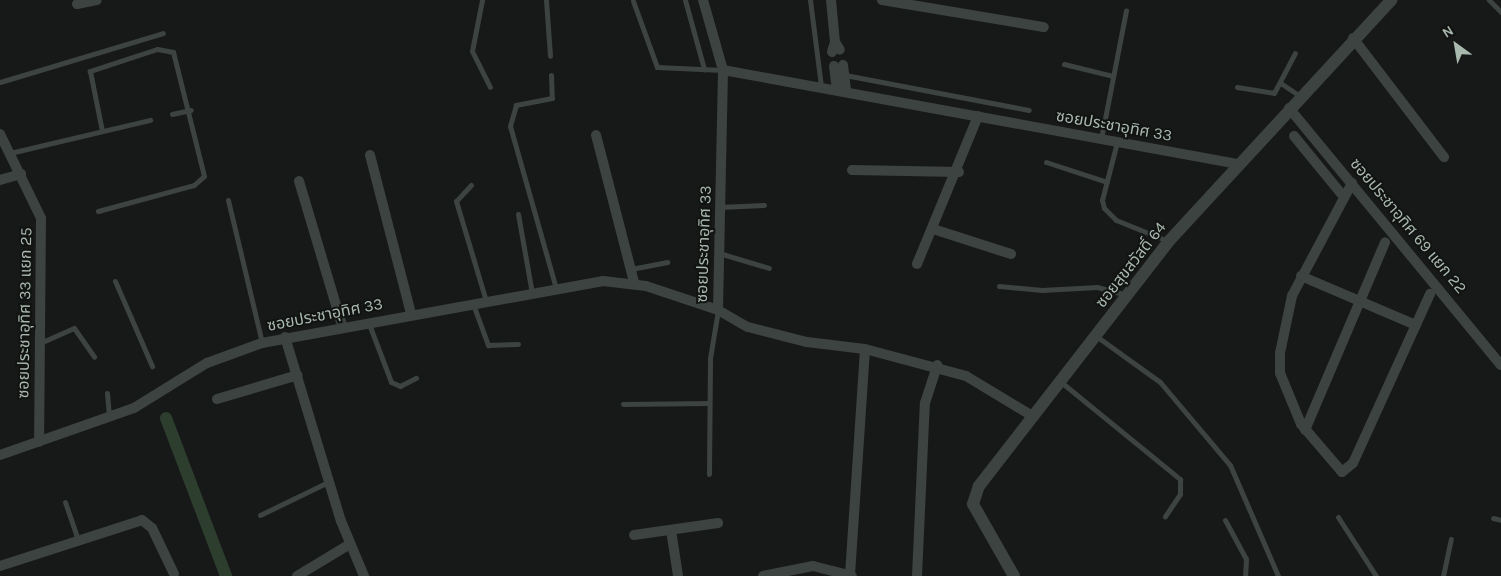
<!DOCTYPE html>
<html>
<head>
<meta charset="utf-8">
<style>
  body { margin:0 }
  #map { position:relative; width:1501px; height:576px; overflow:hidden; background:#171918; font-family:Karla,"Noto Sans Thai",sans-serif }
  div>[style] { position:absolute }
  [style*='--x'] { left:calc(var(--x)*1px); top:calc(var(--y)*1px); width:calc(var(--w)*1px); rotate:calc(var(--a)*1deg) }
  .canal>* { height:12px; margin:-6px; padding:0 6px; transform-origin:6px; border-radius:6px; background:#2d3d2e }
  .service>* { height:5px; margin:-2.5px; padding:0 2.5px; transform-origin:2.5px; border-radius:2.5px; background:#3d4340 }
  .minor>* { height:10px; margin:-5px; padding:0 5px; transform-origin:5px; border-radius:5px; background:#3d4340 }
  .tertiary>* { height:12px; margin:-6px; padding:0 6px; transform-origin:6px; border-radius:6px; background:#3d4340 }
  span { translate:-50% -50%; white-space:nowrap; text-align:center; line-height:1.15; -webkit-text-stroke:4px #121413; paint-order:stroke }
  .street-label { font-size:16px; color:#a9b9ae }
  .north { position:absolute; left:1431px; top:20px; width:50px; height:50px; -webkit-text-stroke:4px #121413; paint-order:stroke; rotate:328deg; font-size:14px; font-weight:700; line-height:20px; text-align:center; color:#a9b9ae }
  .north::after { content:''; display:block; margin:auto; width:18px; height:22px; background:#a9b9ae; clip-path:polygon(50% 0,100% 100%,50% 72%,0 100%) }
</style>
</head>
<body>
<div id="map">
  <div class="canal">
    <div style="--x:166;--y:418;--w:169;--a:69.2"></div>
  </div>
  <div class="service">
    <div style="--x:482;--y:0;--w:52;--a:101.1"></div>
    <div style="--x:472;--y:51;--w:40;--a:63.4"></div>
    <div style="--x:546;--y:0;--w:56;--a:85.9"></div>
    <div style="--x:685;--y:0;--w:72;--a:74.6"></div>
    <div style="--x:810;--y:0;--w:87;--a:82.7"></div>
    <div style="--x:1489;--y:0;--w:17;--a:45"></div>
    <div style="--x:633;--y:1;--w:70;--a:70"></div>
    <div style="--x:657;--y:67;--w:66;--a:2.6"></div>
    <div style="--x:1064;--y:64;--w:50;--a:13.8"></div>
    <div style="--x:551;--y:75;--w:23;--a:88"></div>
    <div style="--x:552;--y:98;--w:37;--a:169"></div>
    <div style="--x:516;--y:105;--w:22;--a:106"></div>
    <div style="--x:510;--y:126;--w:169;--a:74.2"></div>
    <div style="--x:845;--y:75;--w:187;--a:10.8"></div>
    <div style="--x:0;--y:82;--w:170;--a:-16.7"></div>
    <div style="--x:1282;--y:84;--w:22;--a:34"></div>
    <div style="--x:1237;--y:87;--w:37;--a:9"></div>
    <div style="--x:1274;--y:93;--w:45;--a:-62.3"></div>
    <div style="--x:172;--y:114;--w:19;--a:-12"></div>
    <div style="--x:1101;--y:139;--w:131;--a:-79"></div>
    <div style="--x:1117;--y:142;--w:60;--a:104.5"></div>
    <div style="--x:1102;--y:200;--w:8;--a:76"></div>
    <div style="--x:1104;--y:208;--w:17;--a:45"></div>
    <div style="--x:1116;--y:220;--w:56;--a:22"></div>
    <div style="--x:10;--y:153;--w:144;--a:-13.3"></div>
    <div style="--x:1046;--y:162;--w:64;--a:18.2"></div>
    <div style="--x:471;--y:185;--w:22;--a:133"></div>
    <div style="--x:456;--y:201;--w:104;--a:73.3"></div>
    <div style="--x:228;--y:200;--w:147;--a:76.6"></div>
    <div style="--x:720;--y:207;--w:44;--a:-2.6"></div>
    <div style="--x:98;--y:211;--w:99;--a:-15.2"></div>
    <div style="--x:194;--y:185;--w:13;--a:-42"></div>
    <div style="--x:204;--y:176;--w:128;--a:-104"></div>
    <div style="--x:173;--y:52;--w:16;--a:-169"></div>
    <div style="--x:157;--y:49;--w:71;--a:161.8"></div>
    <div style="--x:90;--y:71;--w:61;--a:78.7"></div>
    <div style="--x:518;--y:214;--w:80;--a:80"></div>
    <div style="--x:719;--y:253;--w:52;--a:16.7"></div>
    <div style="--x:631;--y:269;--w:37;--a:-11"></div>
    <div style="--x:115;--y:281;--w:93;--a:66.5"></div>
    <div style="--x:999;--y:286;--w:43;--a:5.3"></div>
    <div style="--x:1042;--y:290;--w:55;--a:-3.1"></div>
    <div style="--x:1097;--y:287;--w:31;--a:15"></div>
    <div style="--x:473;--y:304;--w:44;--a:69.9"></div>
    <div style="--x:488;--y:345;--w:30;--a:-2"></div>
    <div style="--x:369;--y:324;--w:62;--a:69.2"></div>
    <div style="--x:391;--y:382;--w:10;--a:24"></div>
    <div style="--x:400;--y:386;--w:18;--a:-27"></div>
    <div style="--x:1096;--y:336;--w:79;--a:35.7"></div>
    <div style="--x:1160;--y:382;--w:109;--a:49.9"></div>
    <div style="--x:1230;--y:465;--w:121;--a:66.6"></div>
    <div style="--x:40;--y:343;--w:37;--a:-24"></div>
    <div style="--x:74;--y:328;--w:35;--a:55"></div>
    <div style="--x:1061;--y:382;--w:154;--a:39.2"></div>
    <div style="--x:1180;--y:479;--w:15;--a:90"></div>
    <div style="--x:1180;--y:494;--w:27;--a:124"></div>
    <div style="--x:107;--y:393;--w:24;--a:85"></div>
    <div style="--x:623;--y:404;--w:86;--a:-0.7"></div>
    <div style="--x:709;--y:474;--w:116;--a:-89.5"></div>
    <div style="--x:710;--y:358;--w:49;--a:-80.5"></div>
    <div style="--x:65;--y:502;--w:39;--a:71"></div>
    <div style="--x:260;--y:515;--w:78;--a:-25.9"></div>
    <div style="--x:1338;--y:517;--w:70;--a:57.2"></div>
    <div style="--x:1493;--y:518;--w:8;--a:14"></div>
    <div style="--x:1225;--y:520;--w:44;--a:61.7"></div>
    <div style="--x:1246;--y:559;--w:17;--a:93"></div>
    <div style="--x:1443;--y:576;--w:38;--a:-78"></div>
  </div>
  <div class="minor">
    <div style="--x:703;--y:0;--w:73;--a:74.1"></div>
    <div style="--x:831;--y:0;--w:42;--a:84.6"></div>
    <div style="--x:882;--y:0;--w:164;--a:9.5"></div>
    <div style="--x:77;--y:4;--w:20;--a:-11"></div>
    <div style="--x:1353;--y:38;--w:150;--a:52.6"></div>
    <div style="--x:832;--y:52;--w:10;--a:-73"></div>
    <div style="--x:835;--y:42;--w:9;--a:58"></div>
    <div style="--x:843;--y:65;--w:26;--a:83"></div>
    <div style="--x:834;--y:66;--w:23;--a:83"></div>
    <div style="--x:1289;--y:108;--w:333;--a:50.5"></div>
    <div style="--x:0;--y:134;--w:93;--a:64"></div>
    <div style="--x:41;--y:218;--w:224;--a:90.5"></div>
    <div style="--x:596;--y:135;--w:152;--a:75.5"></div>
    <div style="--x:1294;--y:136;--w:79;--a:50.7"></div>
    <div style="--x:370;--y:155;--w:164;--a:75.5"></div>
    <div style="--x:852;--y:170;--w:107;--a:1.1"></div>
    <div style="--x:0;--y:180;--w:22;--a:-16"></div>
    <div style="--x:299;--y:181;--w:150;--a:73.4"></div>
    <div style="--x:1352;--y:183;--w:128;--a:118"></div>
    <div style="--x:1292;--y:296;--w:58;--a:101.9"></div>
    <div style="--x:1280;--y:353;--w:20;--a:90"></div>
    <div style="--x:1280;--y:373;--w:55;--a:67.6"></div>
    <div style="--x:1301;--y:424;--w:63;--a:49.5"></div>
    <div style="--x:1342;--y:472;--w:14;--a:-39"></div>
    <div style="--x:1353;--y:463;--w:186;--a:-65.5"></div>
    <div style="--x:933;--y:229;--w:82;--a:17.8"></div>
    <div style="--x:917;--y:264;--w:160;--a:-67.6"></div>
    <div style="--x:1301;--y:276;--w:125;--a:23.1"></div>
    <div style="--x:718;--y:310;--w:240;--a:-88.8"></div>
    <div style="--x:723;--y:70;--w:524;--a:10.34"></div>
    <div style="--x:285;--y:337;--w:192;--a:73.1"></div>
    <div style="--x:341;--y:521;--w:60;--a:67.3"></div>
    <div style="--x:217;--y:399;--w:84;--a:-16.5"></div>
    <div style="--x:1305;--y:430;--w:204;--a:-66.9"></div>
    <div style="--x:0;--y:455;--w:142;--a:-19.3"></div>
    <div style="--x:134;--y:408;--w:86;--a:-31.7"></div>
    <div style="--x:207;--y:363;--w:59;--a:-20"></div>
    <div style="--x:262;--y:343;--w:347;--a:-10.3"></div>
    <div style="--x:603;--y:281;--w:43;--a:6.6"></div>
    <div style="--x:646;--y:286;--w:76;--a:18.4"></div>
    <div style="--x:718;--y:310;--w:34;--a:30"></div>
    <div style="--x:748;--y:327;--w:61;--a:14.3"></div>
    <div style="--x:807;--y:342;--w:58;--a:6.9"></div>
    <div style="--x:671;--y:530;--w:47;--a:81.3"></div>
    <div style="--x:634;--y:535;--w:85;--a:-8.1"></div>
    <div style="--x:0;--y:566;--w:149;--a:-17.9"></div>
    <div style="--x:142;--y:520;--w:13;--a:39"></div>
    <div style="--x:152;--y:528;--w:51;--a:64.4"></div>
    <div style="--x:850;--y:575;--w:226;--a:-86.2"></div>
    <div style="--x:865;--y:349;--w:105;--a:15"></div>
    <div style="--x:966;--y:376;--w:79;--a:31.1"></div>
    <div style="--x:297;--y:576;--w:62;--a:-31.1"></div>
    <div style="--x:763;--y:576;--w:51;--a:-11.3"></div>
    <div style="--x:813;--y:566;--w:40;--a:14.4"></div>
    <div style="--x:917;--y:576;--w:173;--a:-87.4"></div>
    <div style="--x:925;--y:403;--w:40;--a:-72"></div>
  </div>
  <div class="tertiary">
    <div style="--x:1014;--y:576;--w:83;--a:-119.7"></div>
    <div style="--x:973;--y:504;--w:19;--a:-72"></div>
    <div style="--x:979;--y:486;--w:310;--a:-52.2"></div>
    <div style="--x:1169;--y:241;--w:328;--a:-47.3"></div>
  </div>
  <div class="street-label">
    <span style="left:1114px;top:126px;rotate:10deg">ซอยประชาอุทิศ 33</span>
    <span style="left:1408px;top:226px;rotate:50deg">ซอยประชาอุทิศ 69 แยก 22</span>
    <span style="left:704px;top:244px;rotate:-88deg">ซอยประชาอุทิศ 33</span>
    <span style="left:1131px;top:265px;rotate:-52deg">ซอยสุขสวัสดิ์ 64</span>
    <span style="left:25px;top:313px;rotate:-89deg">ซอยประชาอุทิศ 33 แยก 25</span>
    <span style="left:325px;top:315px;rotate:-11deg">ซอยประชาอุทิศ 33</span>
  </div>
  <div class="north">N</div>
</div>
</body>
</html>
